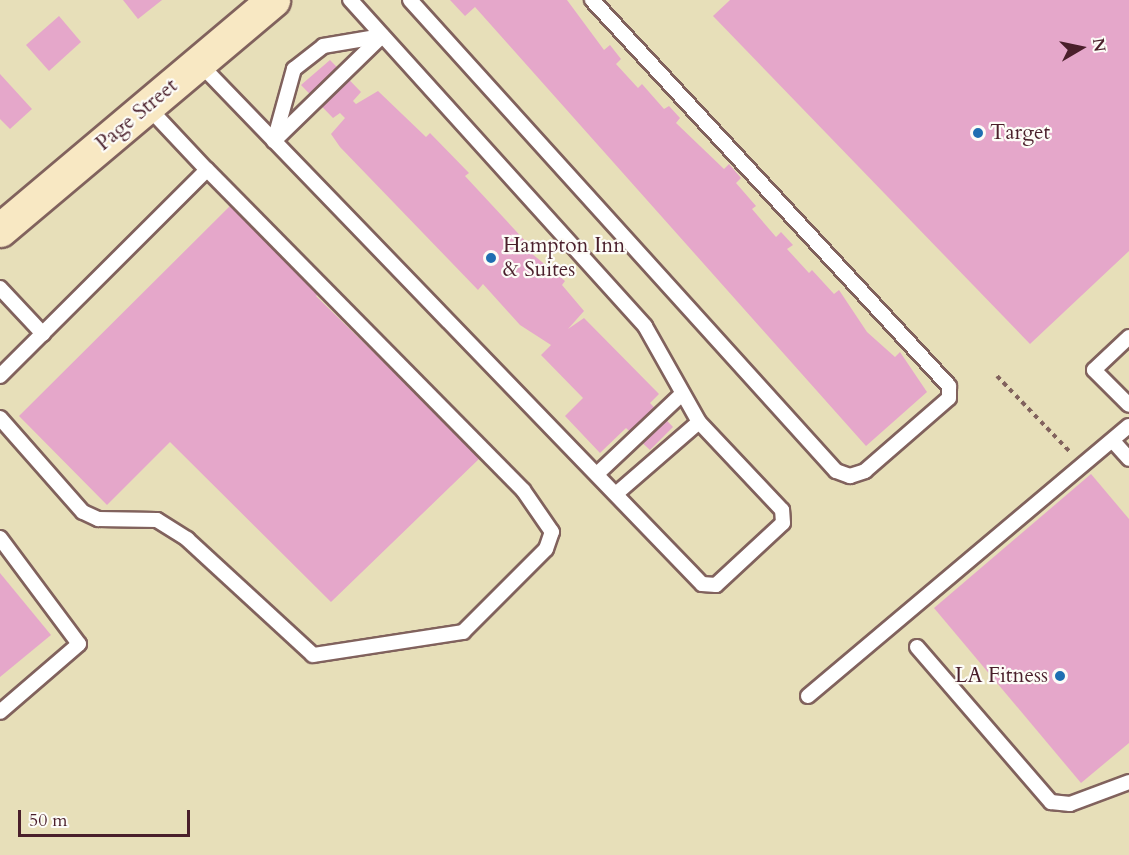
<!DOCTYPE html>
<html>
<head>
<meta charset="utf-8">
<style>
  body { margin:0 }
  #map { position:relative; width:1129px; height:855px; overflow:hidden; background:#e7dfb9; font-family:Cardo,serif }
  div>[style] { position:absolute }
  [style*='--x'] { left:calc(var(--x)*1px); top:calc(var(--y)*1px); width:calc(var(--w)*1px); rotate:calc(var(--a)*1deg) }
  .building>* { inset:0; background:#e5a7ca }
  .path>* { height:4px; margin-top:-2px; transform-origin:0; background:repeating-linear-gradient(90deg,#81625d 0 4.5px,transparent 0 9px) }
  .roads { filter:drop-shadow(2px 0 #81625d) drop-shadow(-2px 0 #81625d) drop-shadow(0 2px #81625d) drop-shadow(0 -2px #81625d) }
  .lane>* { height:14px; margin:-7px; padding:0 7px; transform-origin:7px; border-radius:7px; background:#fff }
  .secondary>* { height:33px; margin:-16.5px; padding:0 16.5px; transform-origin:16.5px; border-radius:16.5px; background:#f8e8c3 }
  .dots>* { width:16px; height:16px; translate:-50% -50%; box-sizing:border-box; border:3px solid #fdfcf7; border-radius:50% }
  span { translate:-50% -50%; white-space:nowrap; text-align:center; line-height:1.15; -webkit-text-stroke:4.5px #fdfcf7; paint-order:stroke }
  .street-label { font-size:21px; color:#4a1f2b }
  .poi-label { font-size:21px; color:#4a1f2b }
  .left { translate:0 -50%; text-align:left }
  .right { translate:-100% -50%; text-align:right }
  .north { position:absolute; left:1051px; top:18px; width:60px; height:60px; -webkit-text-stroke:4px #fdfcf7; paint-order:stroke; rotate:81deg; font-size:16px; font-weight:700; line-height:24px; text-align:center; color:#4a1f2b }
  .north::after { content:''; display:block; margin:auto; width:21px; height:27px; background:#4a1f2b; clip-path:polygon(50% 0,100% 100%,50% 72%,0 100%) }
  .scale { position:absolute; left:18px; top:810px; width:172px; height:27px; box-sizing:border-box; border:3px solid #4a1f2b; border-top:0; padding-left:8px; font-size:18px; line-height:21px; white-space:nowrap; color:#4a1f2b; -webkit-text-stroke:4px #fdfcf7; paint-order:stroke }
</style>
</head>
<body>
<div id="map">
  <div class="building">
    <div style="clip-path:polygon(123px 0,162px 0,138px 19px)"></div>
    <div style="clip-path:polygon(450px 0,567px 0,604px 50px,610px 45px,621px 59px,616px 64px,638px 88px,642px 84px,664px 109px,669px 106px,680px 118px,676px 123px,724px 169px,729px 164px,741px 178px,736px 183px,756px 206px,752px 209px,776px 237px,781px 232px,793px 245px,787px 249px,809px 273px,812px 270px,834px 294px,839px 290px,867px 332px,895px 357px,900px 352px,927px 392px,866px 446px,475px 7px,465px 16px)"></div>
    <div style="clip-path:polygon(730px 0,1129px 0,1129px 251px,1030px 344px,713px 16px)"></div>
    <div style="clip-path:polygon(59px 16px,81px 42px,49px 71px,26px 45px)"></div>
    <div style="clip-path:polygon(330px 60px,361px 92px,353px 101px,356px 104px,378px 91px,426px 137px,430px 133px,469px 173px,465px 176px,528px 244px,525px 248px,565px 281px,562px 285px,584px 311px,568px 329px,584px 318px,659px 394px,650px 403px,673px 427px,650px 450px,626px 428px,600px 453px,565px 416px,583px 398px,541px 355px,551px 345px,520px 325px,483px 284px,478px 290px,340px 147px,331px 134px,345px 118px,340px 113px,333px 118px,301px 85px)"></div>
    <div style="clip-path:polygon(0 74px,32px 109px,10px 129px,0 119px)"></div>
    <div style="clip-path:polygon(233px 203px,321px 292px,316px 296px,481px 457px,331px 602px,170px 442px,107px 505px,19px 416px)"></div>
    <div style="clip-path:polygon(1091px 474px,1129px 519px,1129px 743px,1081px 783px,934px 608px)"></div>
    <div style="clip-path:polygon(0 573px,51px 635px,0 677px)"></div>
  </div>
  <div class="path">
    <div style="--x:997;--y:376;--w:107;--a:46.1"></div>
  </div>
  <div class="roads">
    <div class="lane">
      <div style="--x:410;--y:0;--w:635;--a:47.87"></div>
      <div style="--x:836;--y:471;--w:15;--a:20"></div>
      <div style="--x:850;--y:476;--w:16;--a:-18"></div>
      <div style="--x:865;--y:471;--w:111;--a:-41"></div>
      <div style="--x:949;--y:398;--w:12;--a:-90"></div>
      <div style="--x:949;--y:386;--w:526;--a:-132.76"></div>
      <div style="--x:199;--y:63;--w:724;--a:46.01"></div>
      <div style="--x:702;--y:584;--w:14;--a:4"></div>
      <div style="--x:716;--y:585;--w:91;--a:-42.8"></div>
      <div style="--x:783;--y:523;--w:13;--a:-94"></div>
      <div style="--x:782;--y:510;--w:121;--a:-133.3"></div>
      <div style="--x:699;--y:422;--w:110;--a:-119.4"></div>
      <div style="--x:645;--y:326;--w:440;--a:-132.1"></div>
      <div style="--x:274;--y:141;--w:75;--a:-74.5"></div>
      <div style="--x:294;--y:69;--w:37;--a:-38"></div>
      <div style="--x:323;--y:46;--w:60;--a:-9.6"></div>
      <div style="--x:274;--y:141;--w:151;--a:-44.2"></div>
      <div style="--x:0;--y:288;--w:63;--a:46.9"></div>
      <div style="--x:1129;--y:337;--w:48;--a:136.7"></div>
      <div style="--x:1094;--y:370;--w:49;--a:45"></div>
      <div style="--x:0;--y:376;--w:292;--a:-44.9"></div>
      <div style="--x:207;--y:170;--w:88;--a:-133.2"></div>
      <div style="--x:0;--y:418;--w:125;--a:48.6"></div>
      <div style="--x:83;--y:512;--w:17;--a:25"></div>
      <div style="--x:98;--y:519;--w:59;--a:1"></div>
      <div style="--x:157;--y:520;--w:36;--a:32"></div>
      <div style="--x:187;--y:539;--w:171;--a:42.6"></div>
      <div style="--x:313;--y:655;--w:152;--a:-8.7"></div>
      <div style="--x:463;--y:632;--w:117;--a:-45"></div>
      <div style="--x:546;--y:549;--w:18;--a:-71"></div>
      <div style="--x:552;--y:532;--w:51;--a:-124.6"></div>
      <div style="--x:523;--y:490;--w:450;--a:-134.6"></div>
      <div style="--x:1113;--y:441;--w:24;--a:48"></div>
      <div style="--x:597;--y:474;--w:117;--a:-43.3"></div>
      <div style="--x:617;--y:493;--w:108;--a:-40.9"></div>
      <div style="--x:0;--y:538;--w:132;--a:53.3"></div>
      <div style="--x:79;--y:644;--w:104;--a:139.3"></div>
      <div style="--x:917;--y:647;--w:205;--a:49.2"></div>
      <div style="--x:1051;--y:802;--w:19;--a:6"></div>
      <div style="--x:1070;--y:804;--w:63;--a:-20.4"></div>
      <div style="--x:808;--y:696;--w:419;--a:-40.1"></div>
    </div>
    <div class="secondary">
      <div style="--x:0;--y:230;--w:357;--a:-40.1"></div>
    </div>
  </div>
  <div class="dots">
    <div style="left:978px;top:133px;background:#1f6fb2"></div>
    <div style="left:491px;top:258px;background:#1f6fb2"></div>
    <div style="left:1060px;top:676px;background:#1f6fb2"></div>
  </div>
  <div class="street-label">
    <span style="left:137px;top:115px;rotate:-40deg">Page Street</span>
  </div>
  <div class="poi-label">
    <span class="left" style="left:990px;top:133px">Target</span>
    <span class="left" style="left:503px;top:258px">Hampton Inn<br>&amp; Suites</span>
    <span class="right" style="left:1048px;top:676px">LA Fitness</span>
  </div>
  <div class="north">N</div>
  <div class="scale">50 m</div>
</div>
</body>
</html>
